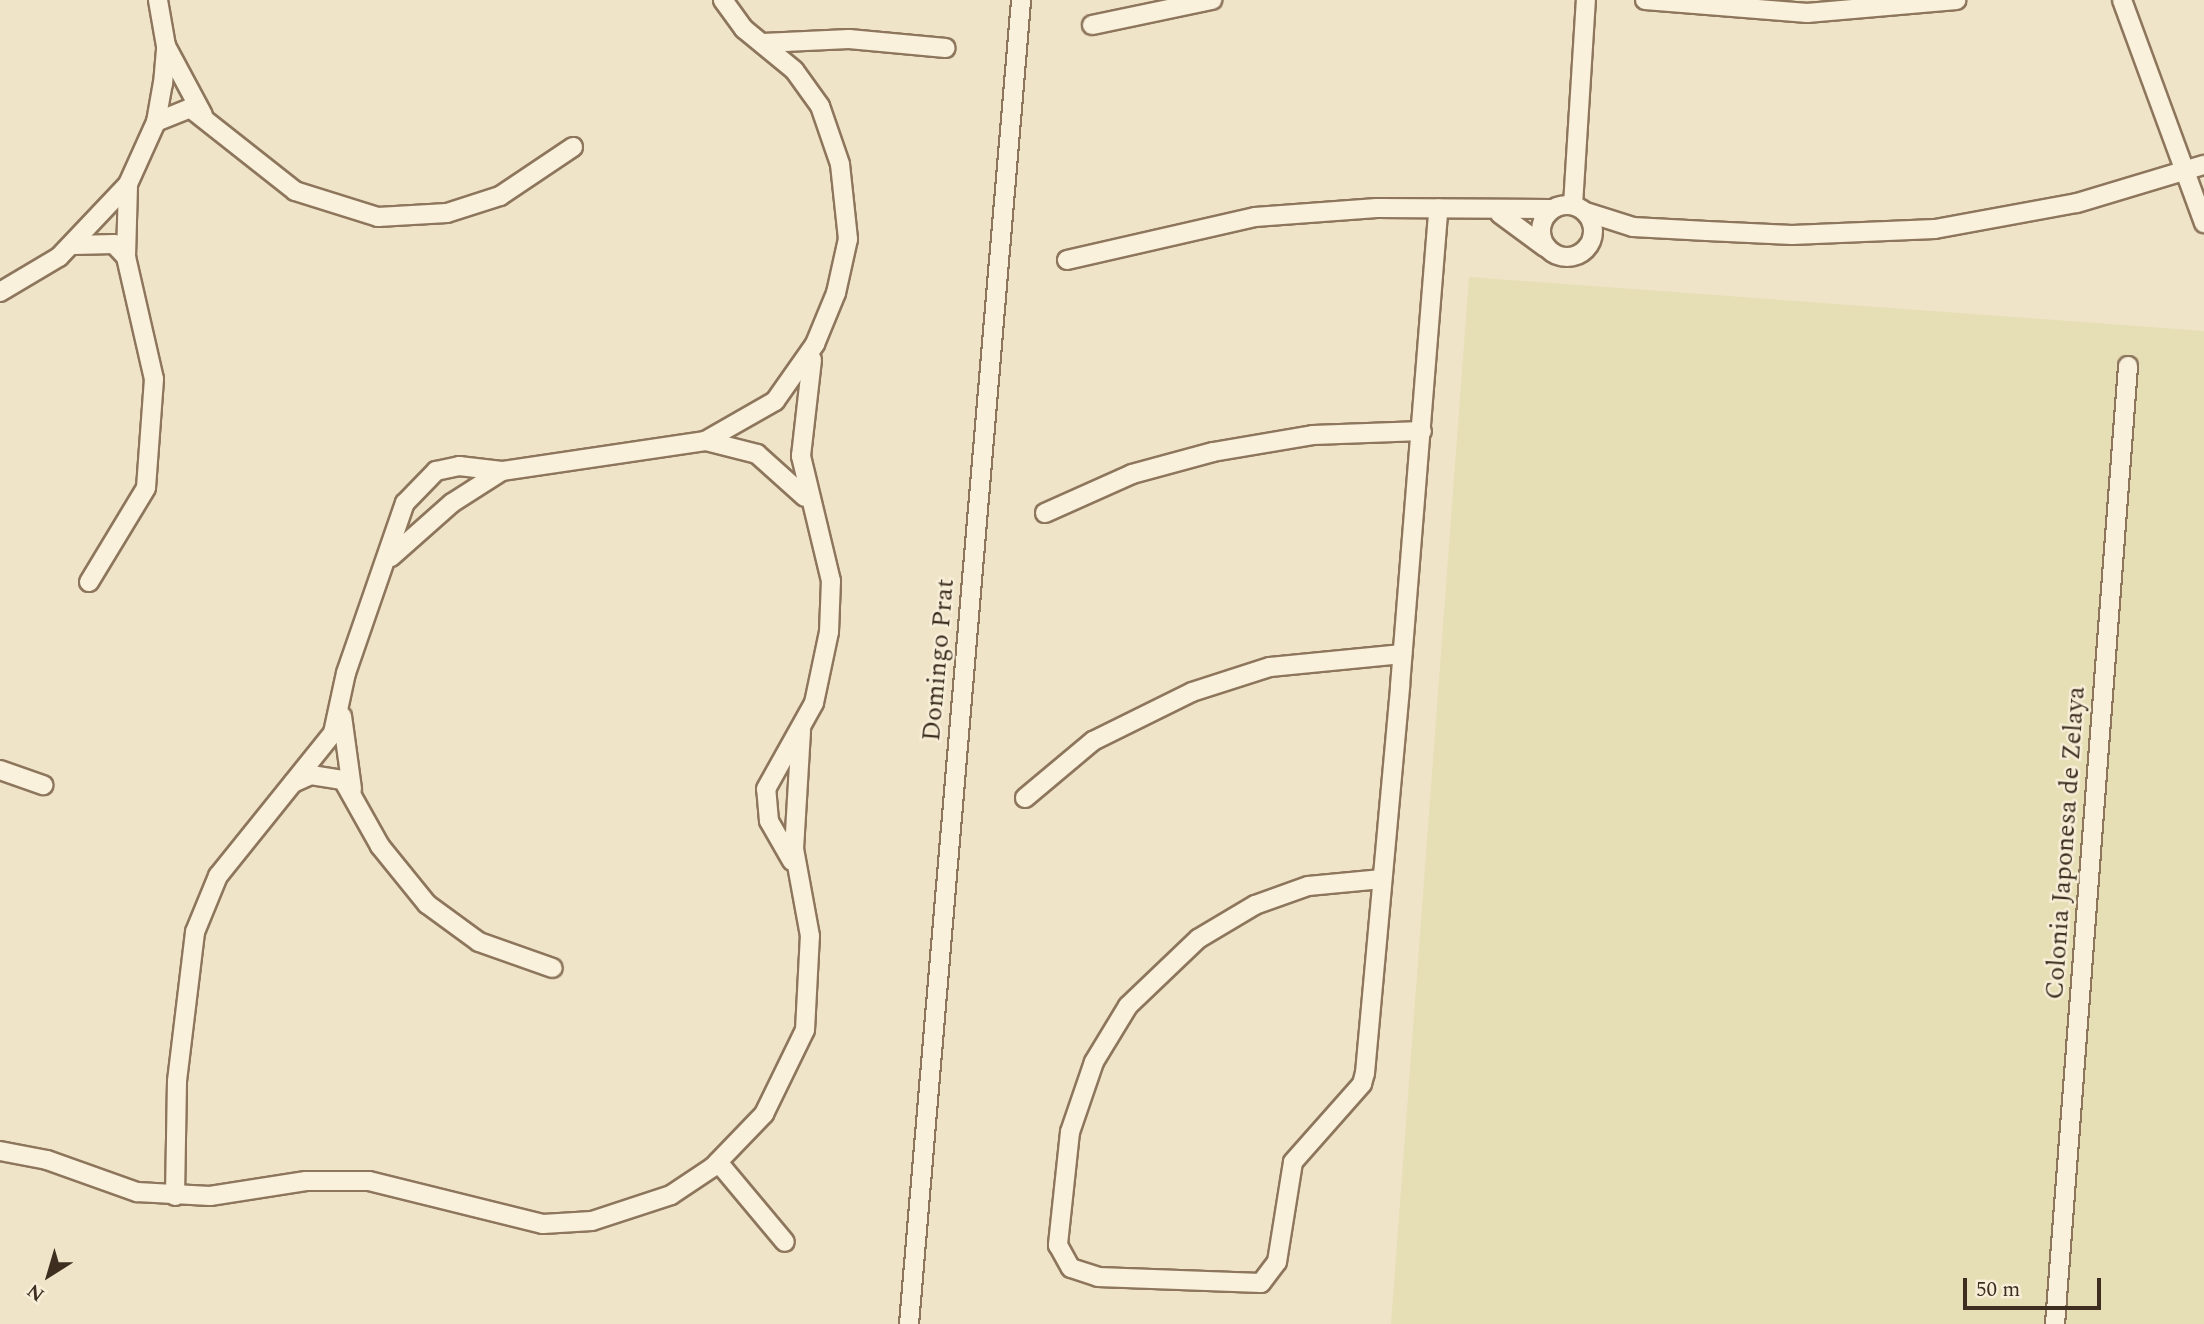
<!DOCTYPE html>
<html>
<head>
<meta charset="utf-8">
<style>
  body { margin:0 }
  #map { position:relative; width:2204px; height:1324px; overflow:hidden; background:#f0e4c8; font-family:Spectral,serif }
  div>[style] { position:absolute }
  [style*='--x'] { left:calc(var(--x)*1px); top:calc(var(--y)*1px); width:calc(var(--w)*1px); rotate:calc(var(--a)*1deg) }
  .farmland>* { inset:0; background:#e6deb5 }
  .roads { filter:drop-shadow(2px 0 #8d765c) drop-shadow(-2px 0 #8d765c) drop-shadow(0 2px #8d765c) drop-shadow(0 -2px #8d765c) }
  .street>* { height:18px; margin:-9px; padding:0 9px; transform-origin:9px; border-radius:9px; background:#faf1dc }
  .street>.ring { margin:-9px; padding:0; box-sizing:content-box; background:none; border:18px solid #faf1dc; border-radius:50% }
  span { translate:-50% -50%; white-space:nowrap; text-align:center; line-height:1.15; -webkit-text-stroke:5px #f7eed8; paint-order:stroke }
  .street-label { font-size:26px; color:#3d2e20 }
  .north { position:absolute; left:14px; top:1240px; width:70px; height:70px; -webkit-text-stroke:5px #f7eed8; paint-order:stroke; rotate:217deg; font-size:19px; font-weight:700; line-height:28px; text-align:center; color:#3d2e20 }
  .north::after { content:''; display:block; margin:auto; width:24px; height:32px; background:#3d2e20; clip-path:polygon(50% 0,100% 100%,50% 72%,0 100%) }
  .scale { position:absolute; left:1963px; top:1278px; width:138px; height:32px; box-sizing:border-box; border:4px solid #3d2e20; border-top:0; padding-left:9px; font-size:21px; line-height:24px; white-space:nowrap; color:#3d2e20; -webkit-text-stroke:5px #f7eed8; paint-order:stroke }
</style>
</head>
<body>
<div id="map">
  <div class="farmland">
    <div style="clip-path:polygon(1469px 277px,2204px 331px,2204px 1324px,1391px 1324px)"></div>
  </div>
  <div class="roads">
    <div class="street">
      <div style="--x:1645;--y:0;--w:163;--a:4.6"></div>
      <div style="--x:1807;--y:13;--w:150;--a:-5"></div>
      <div style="--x:2122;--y:0;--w:238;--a:69.8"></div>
      <div style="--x:1092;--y:25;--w:123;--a:-11.8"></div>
      <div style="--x:763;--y:43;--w:86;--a:-2.7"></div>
      <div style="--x:849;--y:39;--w:97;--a:5.3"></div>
      <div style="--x:166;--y:46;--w:78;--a:61.8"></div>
      <div style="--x:156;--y:122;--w:37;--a:-22"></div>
      <div style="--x:190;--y:108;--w:134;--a:38.3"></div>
      <div style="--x:295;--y:191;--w:87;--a:17.4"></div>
      <div style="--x:378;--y:217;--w:69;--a:-3.3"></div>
      <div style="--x:447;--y:213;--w:56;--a:-17.8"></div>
      <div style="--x:500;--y:196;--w:88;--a:-33.9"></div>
      <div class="ring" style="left:1541px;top:205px;width:34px;height:34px"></div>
      <div style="--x:1573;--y:205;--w:205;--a:-86.4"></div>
      <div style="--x:1586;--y:212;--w:49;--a:17.7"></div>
      <div style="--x:1633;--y:227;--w:74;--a:3.1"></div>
      <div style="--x:1707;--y:231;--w:85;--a:2.7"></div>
      <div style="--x:1792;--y:235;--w:143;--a:-2.4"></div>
      <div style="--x:1935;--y:229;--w:144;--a:-10.4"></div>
      <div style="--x:2077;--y:203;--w:133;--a:-16.7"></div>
      <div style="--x:1500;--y:214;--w:56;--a:36.3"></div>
      <div style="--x:74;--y:245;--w:40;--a:-1.4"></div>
      <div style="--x:114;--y:244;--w:18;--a:47"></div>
      <div style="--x:126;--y:257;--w:125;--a:77.1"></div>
      <div style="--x:154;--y:379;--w:109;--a:94.2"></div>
      <div style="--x:146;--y:488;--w:110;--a:121.2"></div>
      <div style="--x:126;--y:257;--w:73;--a:-88.4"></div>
      <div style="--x:1067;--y:260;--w:193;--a:-12.9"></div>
      <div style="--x:1255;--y:217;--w:122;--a:-4.2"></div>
      <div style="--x:1377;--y:208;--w:174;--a:0.3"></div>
      <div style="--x:0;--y:292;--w:69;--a:-30.7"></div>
      <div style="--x:59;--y:257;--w:100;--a:-46.6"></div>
      <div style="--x:128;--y:184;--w:68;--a:-65.7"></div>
      <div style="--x:156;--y:122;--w:39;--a:-80"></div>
      <div style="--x:163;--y:84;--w:38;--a:-85"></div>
      <div style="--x:166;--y:46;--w:47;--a:-99.9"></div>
      <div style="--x:706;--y:441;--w:53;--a:14.3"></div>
      <div style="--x:757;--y:454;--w:64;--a:41.9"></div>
      <div style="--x:1045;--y:513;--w:95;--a:-24.1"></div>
      <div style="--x:1132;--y:474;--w:84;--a:-15.2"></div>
      <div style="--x:1213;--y:452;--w:101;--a:-9.6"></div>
      <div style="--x:1313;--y:435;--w:109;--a:-2.1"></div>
      <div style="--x:391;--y:557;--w:81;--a:-41.5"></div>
      <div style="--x:452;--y:503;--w:59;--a:-32.6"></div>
      <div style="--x:342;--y:716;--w:74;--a:82.2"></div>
      <div style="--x:0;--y:770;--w:46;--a:19.2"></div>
      <div style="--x:293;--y:783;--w:20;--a:-24"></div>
      <div style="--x:311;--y:775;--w:32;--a:9"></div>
      <div style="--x:343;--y:780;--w:76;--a:60.7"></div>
      <div style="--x:380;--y:846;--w:75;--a:51"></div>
      <div style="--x:427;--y:904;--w:64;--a:36.2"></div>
      <div style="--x:479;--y:942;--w:78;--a:19.4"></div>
      <div style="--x:1025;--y:798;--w:89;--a:-40"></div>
      <div style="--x:1093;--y:741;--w:110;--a:-26.3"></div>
      <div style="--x:1192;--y:692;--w:82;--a:-17.8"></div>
      <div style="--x:1270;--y:667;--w:133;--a:-5.6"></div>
      <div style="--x:792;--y:861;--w:46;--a:-119.9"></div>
      <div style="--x:769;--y:821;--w:32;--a:-95"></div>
      <div style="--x:766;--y:789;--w:98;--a:-60.8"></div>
      <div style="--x:814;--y:703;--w:73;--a:-78.1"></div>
      <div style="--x:829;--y:632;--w:51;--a:-87.8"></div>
      <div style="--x:831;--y:581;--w:129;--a:-103.5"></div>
      <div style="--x:801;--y:456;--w:97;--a:-83.5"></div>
      <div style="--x:1382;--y:879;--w:74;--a:174.6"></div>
      <div style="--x:1308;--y:886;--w:56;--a:160.3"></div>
      <div style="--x:1255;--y:905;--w:66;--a:149.2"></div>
      <div style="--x:1198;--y:939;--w:97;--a:136.3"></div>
      <div style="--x:1128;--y:1006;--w:66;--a:121.3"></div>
      <div style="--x:1094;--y:1062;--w:74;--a:108.9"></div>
      <div style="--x:1070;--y:1132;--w:114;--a:96.1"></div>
      <div style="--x:1058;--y:1245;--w:26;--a:61"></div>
      <div style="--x:1071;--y:1268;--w:28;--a:18"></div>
      <div style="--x:1098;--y:1277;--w:163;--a:2.1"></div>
      <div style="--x:1261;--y:1283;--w:26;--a:-53"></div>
      <div style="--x:1277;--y:1262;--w:101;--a:-80.9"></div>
      <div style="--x:1293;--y:1162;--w:104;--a:-48.5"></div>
      <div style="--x:1362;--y:1084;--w:11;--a:-75"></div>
      <div style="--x:1365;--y:1073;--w:389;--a:-84.8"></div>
      <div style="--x:1400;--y:686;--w:479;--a:-85.4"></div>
      <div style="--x:0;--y:1151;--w:48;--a:10.8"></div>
      <div style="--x:47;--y:1160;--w:96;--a:19.6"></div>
      <div style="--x:137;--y:1192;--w:73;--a:3.1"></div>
      <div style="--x:210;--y:1196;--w:97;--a:-8.9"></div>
      <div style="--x:306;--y:1181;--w:63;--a:0"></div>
      <div style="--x:369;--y:1181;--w:179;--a:13.9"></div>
      <div style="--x:543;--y:1224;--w:49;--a:-3.5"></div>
      <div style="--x:592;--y:1221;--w:83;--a:-18.2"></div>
      <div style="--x:671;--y:1195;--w:50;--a:-33.7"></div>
      <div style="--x:713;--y:1167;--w:74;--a:-46.1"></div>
      <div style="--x:764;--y:1114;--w:93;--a:-64"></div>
      <div style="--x:805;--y:1030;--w:94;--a:-87"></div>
      <div style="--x:810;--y:936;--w:88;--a:-100.4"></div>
      <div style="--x:794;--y:849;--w:119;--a:-86.6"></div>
      <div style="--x:718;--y:1162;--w:104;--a:50.1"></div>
      <div style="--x:175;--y:1196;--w:115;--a:-89"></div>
      <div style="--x:177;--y:1081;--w:150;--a:-83.1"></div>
      <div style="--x:195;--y:932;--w:61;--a:-67.7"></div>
      <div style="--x:218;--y:876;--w:184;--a:-51.2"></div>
      <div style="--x:333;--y:733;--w:61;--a:-77.8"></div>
      <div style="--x:346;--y:673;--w:180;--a:-70.9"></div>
      <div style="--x:405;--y:503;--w:45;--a:-45.9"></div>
      <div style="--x:436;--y:471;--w:24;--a:-12"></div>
      <div style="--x:459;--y:466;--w:43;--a:6.6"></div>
      <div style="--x:502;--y:471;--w:205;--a:-8.4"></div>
      <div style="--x:705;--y:441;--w:81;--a:-29.7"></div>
      <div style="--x:775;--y:401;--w:70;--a:-54.9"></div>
      <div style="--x:815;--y:344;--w:55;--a:-67.6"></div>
      <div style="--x:836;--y:293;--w:55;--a:-77.5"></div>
      <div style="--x:848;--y:239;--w:75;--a:-96.1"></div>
      <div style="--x:840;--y:164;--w:61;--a:-109"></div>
      <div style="--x:820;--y:106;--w:44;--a:-125.8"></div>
      <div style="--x:794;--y:70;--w:65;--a:-140.6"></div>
      <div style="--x:744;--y:29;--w:36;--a:-126"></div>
      <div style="--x:909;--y:1324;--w:1329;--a:-85.16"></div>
      <div style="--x:2055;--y:1324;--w:961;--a:-85.64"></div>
    </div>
  </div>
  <div class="street-label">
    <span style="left:939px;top:660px;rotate:-85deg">Domingo Prat</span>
    <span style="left:2066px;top:843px;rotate:-86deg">Colonia Japonesa de Zelaya</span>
  </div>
  <div class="north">N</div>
  <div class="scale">50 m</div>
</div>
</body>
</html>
